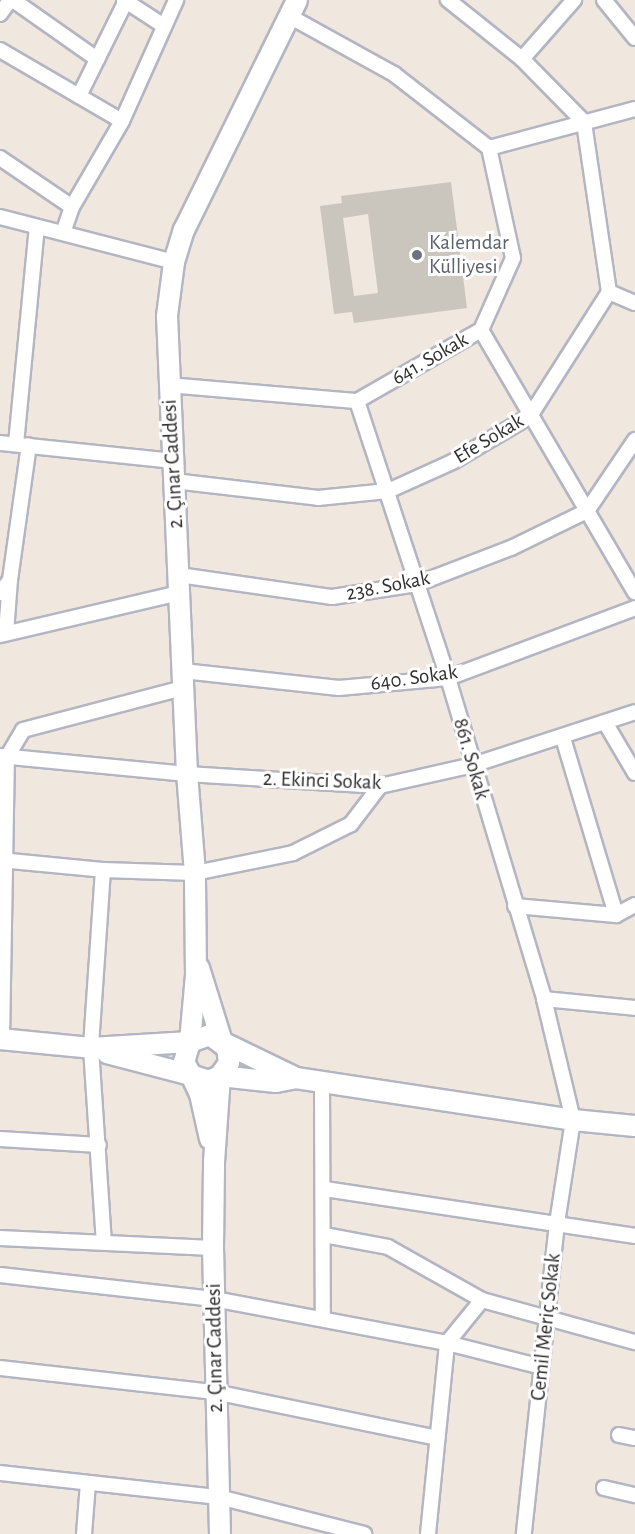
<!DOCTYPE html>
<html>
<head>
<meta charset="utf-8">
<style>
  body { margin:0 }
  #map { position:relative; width:635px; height:1534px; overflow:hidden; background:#f0e7df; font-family:"Alegreya Sans",sans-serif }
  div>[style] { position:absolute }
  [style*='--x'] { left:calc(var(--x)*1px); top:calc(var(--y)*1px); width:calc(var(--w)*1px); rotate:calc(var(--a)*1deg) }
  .building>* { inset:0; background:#cbc6bd }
  .roads { filter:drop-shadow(2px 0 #b3b6c2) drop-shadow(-2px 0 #b3b6c2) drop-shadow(0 2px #b3b6c2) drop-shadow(0 -2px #b3b6c2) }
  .street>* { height:14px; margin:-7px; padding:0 7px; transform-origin:7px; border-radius:7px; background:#fff }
  .secondary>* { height:20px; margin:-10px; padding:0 10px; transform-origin:10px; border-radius:10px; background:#fff }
  .dots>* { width:16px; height:16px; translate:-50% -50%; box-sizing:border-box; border:3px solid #fff; border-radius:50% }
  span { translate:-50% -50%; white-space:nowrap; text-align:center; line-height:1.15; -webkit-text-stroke:6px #fff; paint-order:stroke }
  .worship-label { font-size:21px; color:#5b616d }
  .left { translate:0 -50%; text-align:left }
  .street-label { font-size:21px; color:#2d2d2d }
</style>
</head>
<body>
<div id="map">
  <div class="building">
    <div style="clip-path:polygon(evenodd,451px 182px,467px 308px,354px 323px,352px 312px,334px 314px,320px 206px,342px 203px,341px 196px,451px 182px,368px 214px,378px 293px,354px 296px,343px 218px,368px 214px)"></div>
  </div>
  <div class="roads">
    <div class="street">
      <div style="--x:13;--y:0;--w:103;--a:35.1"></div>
      <div style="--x:124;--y:0;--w:48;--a:33"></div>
      <div style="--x:604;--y:0;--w:49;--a:50.8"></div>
      <div style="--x:0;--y:14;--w:17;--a:-54"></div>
      <div style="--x:0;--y:50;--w:141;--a:30.2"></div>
      <div style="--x:522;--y:59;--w:79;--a:-48.6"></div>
      <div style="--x:79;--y:96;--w:106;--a:-63.7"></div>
      <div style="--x:489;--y:148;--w:151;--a:-15"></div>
      <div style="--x:0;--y:158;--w:87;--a:34.2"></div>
      <div style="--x:0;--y:217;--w:180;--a:14.5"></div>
      <div style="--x:63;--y:233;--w:28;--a:-71"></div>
      <div style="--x:72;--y:207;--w:99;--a:-59.8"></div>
      <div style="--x:122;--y:121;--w:133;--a:-65.9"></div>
      <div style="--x:609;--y:292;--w:28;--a:23"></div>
      <div style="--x:481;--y:330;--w:304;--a:59.6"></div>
      <div style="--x:169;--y:385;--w:189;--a:4.9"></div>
      <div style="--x:357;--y:401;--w:143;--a:-29.8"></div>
      <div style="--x:481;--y:330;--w:79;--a:-66"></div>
      <div style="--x:513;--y:258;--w:113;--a:-102.3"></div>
      <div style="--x:489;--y:148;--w:120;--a:-142.1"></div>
      <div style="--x:394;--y:74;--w:120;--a:-151.1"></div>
      <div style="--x:357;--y:401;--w:292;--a:71.8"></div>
      <div style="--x:448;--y:678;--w:335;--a:73.3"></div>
      <div style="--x:544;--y:999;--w:124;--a:76.5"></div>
      <div style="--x:573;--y:1120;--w:104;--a:98.8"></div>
      <div style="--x:557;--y:1223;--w:313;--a:96.1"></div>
      <div style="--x:0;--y:443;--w:175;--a:5.9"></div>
      <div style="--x:16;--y:444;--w:218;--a:-84.5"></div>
      <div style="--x:174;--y:481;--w:145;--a:6.7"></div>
      <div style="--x:318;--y:498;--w:70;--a:-5.7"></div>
      <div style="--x:388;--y:491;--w:72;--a:-24.4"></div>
      <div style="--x:454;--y:461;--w:88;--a:-30.6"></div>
      <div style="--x:530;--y:416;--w:147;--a:-57.5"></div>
      <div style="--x:609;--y:292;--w:172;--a:-98.4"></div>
      <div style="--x:584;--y:122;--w:88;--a:-134.5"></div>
      <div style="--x:522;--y:59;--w:95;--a:-141.4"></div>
      <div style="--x:179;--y:575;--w:155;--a:8.2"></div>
      <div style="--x:332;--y:597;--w:86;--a:-8.7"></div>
      <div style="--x:417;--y:584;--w:101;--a:-21"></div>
      <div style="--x:511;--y:548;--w:85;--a:-26"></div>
      <div style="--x:587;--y:511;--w:86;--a:-55.9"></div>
      <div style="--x:0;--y:593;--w:16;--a:-52"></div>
      <div style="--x:10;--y:580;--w:136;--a:-82"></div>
      <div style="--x:6;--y:633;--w:53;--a:-85.7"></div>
      <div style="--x:0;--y:635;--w:184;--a:-13.2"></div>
      <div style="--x:183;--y:671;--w:157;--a:6.2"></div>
      <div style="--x:339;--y:688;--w:109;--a:-5.2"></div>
      <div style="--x:448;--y:678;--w:200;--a:-20.5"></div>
      <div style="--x:606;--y:724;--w:57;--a:59.4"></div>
      <div style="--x:563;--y:738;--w:185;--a:73.3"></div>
      <div style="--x:0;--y:756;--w:188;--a:5.5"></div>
      <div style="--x:187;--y:774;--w:193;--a:3.6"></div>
      <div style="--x:380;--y:786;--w:95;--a:-12.7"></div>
      <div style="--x:473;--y:765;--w:170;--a:-18.1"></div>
      <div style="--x:0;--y:860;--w:103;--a:5.5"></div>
      <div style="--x:103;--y:870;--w:92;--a:1.9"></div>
      <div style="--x:195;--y:873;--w:100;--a:-11.5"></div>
      <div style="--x:293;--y:853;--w:65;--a:-26.6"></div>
      <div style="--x:351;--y:824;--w:48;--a:-52.7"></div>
      <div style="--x:103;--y:870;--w:178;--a:93.9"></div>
      <div style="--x:91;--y:1048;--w:194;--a:86.2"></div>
      <div style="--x:515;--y:906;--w:101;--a:5.1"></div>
      <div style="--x:616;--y:915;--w:21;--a:-28"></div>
      <div style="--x:544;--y:999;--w:91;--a:5.6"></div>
      <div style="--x:2;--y:1040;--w:283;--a:-89"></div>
      <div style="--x:7;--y:757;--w:31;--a:-59"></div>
      <div style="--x:23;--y:730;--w:165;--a:-14.7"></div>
      <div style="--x:322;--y:1082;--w:237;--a:89.8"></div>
      <div style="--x:0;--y:1139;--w:99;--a:3.5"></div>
      <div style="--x:325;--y:1189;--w:314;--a:8.6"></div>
      <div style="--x:324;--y:1235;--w:65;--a:10.6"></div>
      <div style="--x:388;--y:1247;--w:108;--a:29.4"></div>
      <div style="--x:482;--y:1300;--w:159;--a:15.4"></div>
      <div style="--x:0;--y:1238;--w:213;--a:2.7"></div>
      <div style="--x:0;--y:1275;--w:215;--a:6.4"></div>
      <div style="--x:214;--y:1299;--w:237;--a:10.7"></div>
      <div style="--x:447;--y:1343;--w:98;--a:14.2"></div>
      <div style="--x:0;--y:1368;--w:216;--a:6.4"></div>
      <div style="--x:215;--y:1392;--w:227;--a:11.7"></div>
      <div style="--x:619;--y:1435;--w:16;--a:11"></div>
      <div style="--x:0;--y:1473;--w:220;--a:6.3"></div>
      <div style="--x:219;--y:1497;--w:150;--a:14.3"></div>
      <div style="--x:604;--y:1488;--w:32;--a:13"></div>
      <div style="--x:84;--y:1534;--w:51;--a:-85.5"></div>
      <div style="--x:428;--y:1534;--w:192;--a:-84.3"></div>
      <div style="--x:447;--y:1343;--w:55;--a:-50.9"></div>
    </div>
    <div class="secondary">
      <div style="--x:199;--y:968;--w:77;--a:72.7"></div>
      <div style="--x:222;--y:1042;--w:82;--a:25.9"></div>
      <div style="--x:0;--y:1039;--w:91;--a:5.6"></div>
      <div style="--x:91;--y:1048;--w:99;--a:-3.5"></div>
      <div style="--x:190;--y:1042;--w:21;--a:-19"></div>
      <div style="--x:210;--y:1035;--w:21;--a:37"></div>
      <div style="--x:227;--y:1048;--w:15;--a:82"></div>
      <div style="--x:229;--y:1063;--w:16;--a:125"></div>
      <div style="--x:220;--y:1076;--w:12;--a:156"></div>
      <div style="--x:209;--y:1081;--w:19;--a:-162"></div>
      <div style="--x:191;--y:1075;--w:15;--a:-118"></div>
      <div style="--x:184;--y:1062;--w:21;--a:-73"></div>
      <div style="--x:190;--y:1042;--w:67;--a:-84.9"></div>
      <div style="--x:196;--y:975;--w:102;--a:-90.6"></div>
      <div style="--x:195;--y:873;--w:99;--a:-94.6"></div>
      <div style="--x:187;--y:774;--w:458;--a:-92.5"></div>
      <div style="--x:167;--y:316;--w:54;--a:-82.6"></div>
      <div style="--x:174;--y:262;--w:34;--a:-73"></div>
      <div style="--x:184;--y:230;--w:256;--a:-63.8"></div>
      <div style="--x:107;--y:1053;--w:87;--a:14.7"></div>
      <div style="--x:191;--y:1075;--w:21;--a:65"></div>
      <div style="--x:200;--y:1094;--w:46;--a:77.5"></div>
      <div style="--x:220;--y:1534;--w:286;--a:-91.4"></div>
      <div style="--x:213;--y:1248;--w:86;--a:-89.3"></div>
      <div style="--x:214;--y:1162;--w:86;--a:-86"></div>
      <div style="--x:220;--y:1076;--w:56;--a:6.1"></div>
      <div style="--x:276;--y:1082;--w:20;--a:-11"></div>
      <div style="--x:296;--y:1078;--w:280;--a:8.6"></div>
      <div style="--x:573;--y:1120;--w:62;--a:5.5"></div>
    </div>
  </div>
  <div class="dots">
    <div style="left:417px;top:255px;background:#6b7280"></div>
  </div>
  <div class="worship-label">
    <span class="left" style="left:429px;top:255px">Kalemdar<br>Külliyesi</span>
  </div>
  <div class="street-label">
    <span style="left:430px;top:359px;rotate:-30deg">641. Sokak</span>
    <span style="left:489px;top:439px;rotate:-31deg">Efe Sokak</span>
    <span style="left:173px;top:464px;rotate:-93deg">2. Çınar Caddesi</span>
    <span style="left:388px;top:586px;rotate:-11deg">238. Sokak</span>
    <span style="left:414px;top:678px;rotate:-8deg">640. Sokak</span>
    <span style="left:471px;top:759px;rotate:74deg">861. Sokak</span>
    <span style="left:322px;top:781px;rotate:2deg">2. Ekinci Sokak</span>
    <span style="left:546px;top:1327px;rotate:-84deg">Cemil Meriç Sokak</span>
    <span style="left:215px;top:1348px;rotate:-91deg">2. Çınar Caddesi</span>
  </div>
</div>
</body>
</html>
